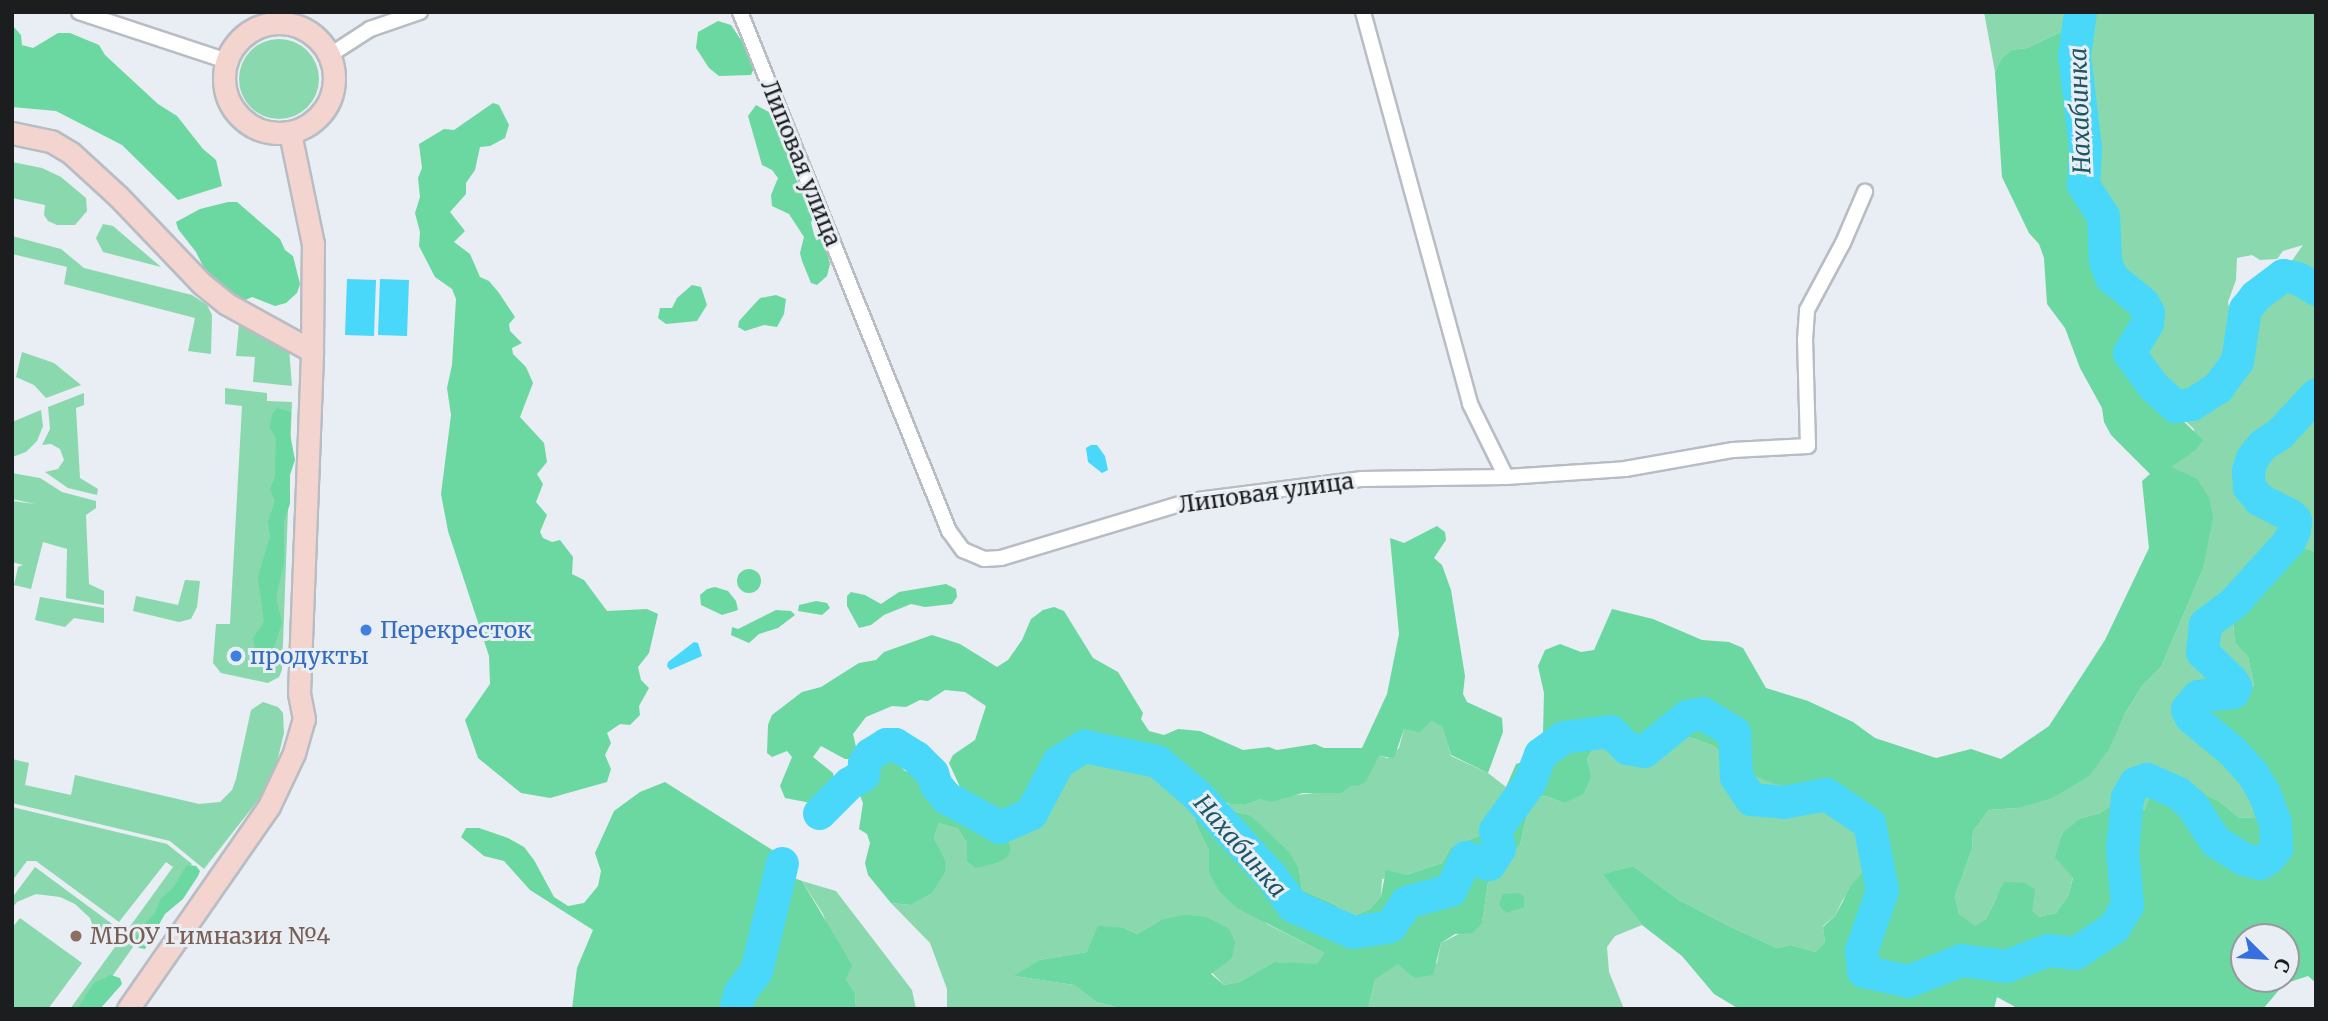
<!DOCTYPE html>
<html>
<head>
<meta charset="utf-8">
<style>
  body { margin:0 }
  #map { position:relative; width:2328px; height:1021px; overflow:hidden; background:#e8eef4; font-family:Merriweather,serif }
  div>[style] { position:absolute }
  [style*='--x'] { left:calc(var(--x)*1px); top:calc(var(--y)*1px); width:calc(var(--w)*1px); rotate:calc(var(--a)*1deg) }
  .green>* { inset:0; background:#89d8ae }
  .round { border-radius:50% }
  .forest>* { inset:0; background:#6bd7a1 }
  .water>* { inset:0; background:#49d8fa }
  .river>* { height:33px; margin:-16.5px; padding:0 16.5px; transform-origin:16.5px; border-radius:16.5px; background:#49d8fa }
  .roads { filter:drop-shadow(2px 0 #b8bdc3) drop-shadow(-2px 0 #b8bdc3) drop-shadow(0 2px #b8bdc3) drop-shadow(0 -2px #b8bdc3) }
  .street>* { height:14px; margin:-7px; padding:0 7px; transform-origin:7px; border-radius:7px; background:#fff }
  .secondary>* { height:21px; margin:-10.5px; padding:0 10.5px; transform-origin:10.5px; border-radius:10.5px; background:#f3d4ce }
  .secondary>.ring { margin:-10.5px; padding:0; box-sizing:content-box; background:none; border:21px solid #f3d4ce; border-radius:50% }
  .dots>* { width:19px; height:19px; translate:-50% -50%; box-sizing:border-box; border:4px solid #e8eef4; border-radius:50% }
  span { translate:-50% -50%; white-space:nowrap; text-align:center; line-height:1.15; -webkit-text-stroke:6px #e8eef4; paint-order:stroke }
  .street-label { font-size:23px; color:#1b1d1f }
  .shop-label { font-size:23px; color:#366cbe }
  .left { translate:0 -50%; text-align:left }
  .education-label { font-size:23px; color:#785e54 }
  .water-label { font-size:24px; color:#1d5765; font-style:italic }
  .frame { position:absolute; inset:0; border:14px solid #1b1d1f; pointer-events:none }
  .north { position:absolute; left:2230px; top:923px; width:70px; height:70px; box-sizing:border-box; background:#e8eef4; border:2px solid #969a9f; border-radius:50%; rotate:114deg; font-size:19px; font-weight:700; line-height:28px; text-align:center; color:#1b1d1f }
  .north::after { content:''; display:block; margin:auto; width:24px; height:32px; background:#386edd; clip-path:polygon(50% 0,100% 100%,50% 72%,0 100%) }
</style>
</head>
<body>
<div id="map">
  <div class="green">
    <div style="clip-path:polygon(evenodd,1984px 12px,2316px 12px,2316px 552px,2299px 546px,2269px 566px,2248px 609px,2233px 622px,2235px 643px,2248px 657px,2254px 686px,2233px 694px,2203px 741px,2233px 754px,2261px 789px,2257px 817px,2240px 818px,2217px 800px,2166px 782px,2150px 796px,2144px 810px,2119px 800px,2100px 813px,2081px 818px,2056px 857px,2073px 877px,2068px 896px,2056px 913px,2039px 917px,1997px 896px,1986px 919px,1975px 927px,1959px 914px,1955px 896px,1972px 849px,1973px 831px,1989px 810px,2017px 808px,2124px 715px,2142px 686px,2161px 667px,2203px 569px,2206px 544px,2170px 467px,2195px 451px,2194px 429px,2130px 370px,2119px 350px,2129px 304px,2101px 279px,2093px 253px,2093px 216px,2079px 193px,2070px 167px,2076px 139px,2066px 70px,2067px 29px,2027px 48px,2011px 50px,2001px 59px,1995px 72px,1984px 12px,2303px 245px,2291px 262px,2291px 271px,2296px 277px,2283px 275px,2276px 279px,2273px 288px,2255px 305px,2248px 325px,2231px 317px,2228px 302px,2236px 280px,2237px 258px,2252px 255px,2260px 260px,2277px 259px,2283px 251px,2303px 245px)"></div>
    <div class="round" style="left:239px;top:39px;width:80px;height:80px"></div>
    <div style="clip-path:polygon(12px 162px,42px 168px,61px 177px,86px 198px,87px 211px,75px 225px,57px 225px,48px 221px,44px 215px,45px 205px,12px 198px)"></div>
    <div style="clip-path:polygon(103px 224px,113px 226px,161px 267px,103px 252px,96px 238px)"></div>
    <div style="clip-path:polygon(12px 236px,61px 249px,84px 268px,192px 295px,207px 305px,212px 315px,211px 354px,188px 351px,195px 318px,64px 284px,67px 267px,12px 254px)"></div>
    <div style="clip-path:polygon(239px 324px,281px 342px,289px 348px,292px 386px,253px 382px,255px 357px,236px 356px)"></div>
    <div style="clip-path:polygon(22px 352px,54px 363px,81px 385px,46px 398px,34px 385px,16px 377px)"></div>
    <div style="clip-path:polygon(225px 388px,267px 393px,267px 401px,292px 402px,282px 670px,279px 677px,268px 683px,221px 673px,213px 663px,216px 624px,230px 624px,242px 406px,225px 404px)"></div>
    <div style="clip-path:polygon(84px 393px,84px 405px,76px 408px,80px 478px,98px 489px,97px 495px,68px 488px,45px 472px,58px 469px,64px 460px,60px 449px,51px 444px,42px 445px,50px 429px,48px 407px)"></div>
    <div style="clip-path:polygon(41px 410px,43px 426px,37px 441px,26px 452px,12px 457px,12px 422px)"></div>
    <div style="clip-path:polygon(12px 473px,40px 478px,62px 492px,96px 501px,96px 508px,86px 515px,89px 584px,104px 591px,104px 605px,66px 598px,67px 549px,43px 542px,31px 589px,14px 585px,18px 567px,23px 565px,12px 562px,12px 501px,35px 504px,12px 499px)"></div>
    <div style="clip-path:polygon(185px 580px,200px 581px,197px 607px,191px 619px,179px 622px,133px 611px,136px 596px,178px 605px)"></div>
    <div style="clip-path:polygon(40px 597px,104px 608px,104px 623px,74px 618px,65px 627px,35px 620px)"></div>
    <div style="clip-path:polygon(263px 702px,278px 707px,283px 713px,284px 733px,277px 762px,259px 799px,204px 869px,170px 841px,12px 803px,12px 759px,29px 763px,25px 785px,71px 795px,75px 775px,199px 804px,220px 802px,232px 790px,236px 779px,251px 710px)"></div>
    <div style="clip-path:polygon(1431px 721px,1442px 725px,1451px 756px,1488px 773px,1506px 787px,1506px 805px,1493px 830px,1451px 847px,1442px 863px,1406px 875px,1382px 879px,1381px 896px,1370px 909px,1349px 918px,1336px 905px,1302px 890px,1299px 869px,1250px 815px,1220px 809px,1195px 822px,1209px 851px,1209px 872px,1267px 924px,1324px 953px,1317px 965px,1274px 962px,1239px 982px,1224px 985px,1161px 920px,1137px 934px,1124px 928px,1087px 952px,1039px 960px,1015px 976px,1074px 985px,1096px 1002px,1124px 1009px,947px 1009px,947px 989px,930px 943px,891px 903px,911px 905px,931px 894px,946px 863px,934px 838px,939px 823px,958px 829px,967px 843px,967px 862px,975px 867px,997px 863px,1011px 848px,1006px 831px,1011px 825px,1021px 829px,1033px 826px,1038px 816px,1046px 813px,1049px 790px,1043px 767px,1060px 755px,1087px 759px,1104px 767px,1138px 762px,1153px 765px,1180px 782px,1189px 793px,1212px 797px,1223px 803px,1245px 805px,1261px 799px,1332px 791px,1379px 756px,1388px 758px,1399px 748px,1404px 729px)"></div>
    <div style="clip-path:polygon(1670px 730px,1714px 746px,1736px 766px,1784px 787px,1810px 786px,1869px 821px,1875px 858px,1842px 901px,1835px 916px,1823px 926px,1825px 942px,1815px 952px,1791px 945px,1777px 948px,1731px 927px,1679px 900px,1633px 866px,1604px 874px,1642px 925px,1615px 936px,1607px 947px,1609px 972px,1624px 1009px,1368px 1009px,1375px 980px,1399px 963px,1414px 978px,1437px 963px,1441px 943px,1482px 922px,1488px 883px,1520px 845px,1531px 798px,1546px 796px,1564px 803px,1590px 777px,1587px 759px,1599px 739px,1647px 739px)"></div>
    <div style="clip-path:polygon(12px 807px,167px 844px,192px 864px,89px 1009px,70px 1009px,173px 867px,166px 862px,119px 922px,36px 861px,27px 861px,12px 881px)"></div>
    <div style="clip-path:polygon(35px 867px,115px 926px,100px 945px,90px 918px,75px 904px,60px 897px,36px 894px,17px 902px,12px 908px,12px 898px)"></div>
    <div style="clip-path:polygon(802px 881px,836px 891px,912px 990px,916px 1009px,856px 1009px,855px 993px,846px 979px,823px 914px)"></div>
    <div style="clip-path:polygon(20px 918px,82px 963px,48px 1009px,12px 1009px,12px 928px)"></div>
  </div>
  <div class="forest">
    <div style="clip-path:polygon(718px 21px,731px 25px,749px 52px,755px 66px,751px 75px,719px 76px,709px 68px,696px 48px,698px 32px)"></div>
    <div style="clip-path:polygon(12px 25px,21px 35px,22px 45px,33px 48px,58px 33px,70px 33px,99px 45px,105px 55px,158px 104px,177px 116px,203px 149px,216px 160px,222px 186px,178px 200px,122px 145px,56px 111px,12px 107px)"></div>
    <div style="clip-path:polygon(evenodd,2067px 29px,2066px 70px,2076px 139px,2070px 167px,2079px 193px,2093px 216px,2093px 253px,2101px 279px,2129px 304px,2137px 318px,2119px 350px,2130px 370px,2203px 440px,2195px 451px,2171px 467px,2197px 479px,2209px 498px,2213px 517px,2203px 569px,2161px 667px,2142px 686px,2124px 715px,2109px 749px,2089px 776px,2052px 798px,2017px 808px,1989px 810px,1973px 831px,1972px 849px,1955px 896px,1959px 914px,1975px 926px,1986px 919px,2004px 882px,2025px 883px,2035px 889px,2032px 911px,2039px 917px,2056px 913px,2068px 896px,2073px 878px,2055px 857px,2063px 833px,2081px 818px,2100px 813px,2119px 800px,2144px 810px,2150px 796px,2166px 781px,2217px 800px,2240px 818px,2257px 817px,2261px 790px,2246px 770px,2233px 754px,2203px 741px,2183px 727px,2190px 710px,2210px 689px,2233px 694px,2254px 686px,2248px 657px,2235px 643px,2233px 622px,2248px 609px,2269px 566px,2299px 546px,2316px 552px,2316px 983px,2308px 976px,2284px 984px,2263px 1009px,2019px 1009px,1997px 997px,1994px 1009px,1739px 1009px,1714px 994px,1682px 956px,1642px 925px,1603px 874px,1633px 866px,1679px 900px,1731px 927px,1777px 948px,1791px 945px,1815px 952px,1825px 942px,1823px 927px,1835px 916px,1851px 886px,1875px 858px,1869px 821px,1810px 786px,1784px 787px,1762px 779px,1736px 766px,1714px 746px,1670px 730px,1647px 739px,1599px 739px,1587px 759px,1591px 777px,1583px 794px,1564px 803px,1546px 796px,1531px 798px,1520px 845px,1488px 883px,1482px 923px,1473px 933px,1455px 934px,1441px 943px,1433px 975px,1414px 978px,1398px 964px,1375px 980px,1368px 1009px,1124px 1009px,1096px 1002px,1074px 985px,1014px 976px,1039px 960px,1087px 952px,1098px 926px,1124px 928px,1137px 934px,1161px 920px,1183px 915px,1206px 917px,1229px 929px,1235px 942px,1232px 958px,1211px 974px,1224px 985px,1239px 982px,1274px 962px,1317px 964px,1324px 953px,1237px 908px,1219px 891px,1209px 872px,1209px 851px,1195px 822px,1199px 814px,1221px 809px,1250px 815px,1289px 852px,1299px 869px,1302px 890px,1336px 905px,1349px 918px,1370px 909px,1381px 896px,1386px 870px,1406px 875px,1442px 863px,1451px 847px,1493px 830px,1506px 805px,1506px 787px,1516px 764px,1528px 760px,1543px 733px,1544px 693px,1538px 666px,1545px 650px,1560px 644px,1581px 652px,1594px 650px,1612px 609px,1653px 619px,1702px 640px,1729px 642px,1743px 648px,1766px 688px,1808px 701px,1853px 722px,1875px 738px,1936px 758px,1971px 749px,2001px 759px,2049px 726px,2105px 640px,2149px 548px,2142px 481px,2150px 474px,2111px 435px,2104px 422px,2102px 408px,2080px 368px,2065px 328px,2047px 304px,2044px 258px,2039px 244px,2029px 233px,2002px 177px,1995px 72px,2001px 59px,2011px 50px,2027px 48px,2067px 29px,2244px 937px,2286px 937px,2286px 979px,2244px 979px,2244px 937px)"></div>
    <div style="clip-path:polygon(493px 103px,499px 105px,509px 125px,505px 138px,490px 146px,480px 147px,475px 170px,466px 183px,466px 194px,450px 212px,465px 231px,454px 242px,470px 254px,480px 277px,489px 281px,499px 293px,515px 317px,509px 324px,510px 331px,522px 343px,512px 348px,513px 354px,526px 367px,533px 383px,520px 417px,544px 443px,547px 462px,537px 474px,543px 484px,536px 502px,547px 515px,540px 532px,543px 538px,552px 542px,560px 540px,573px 557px,572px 574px,584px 580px,607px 611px,647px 609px,658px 614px,649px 653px,638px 667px,641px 680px,649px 688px,639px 706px,640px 715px,630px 725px,620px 724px,607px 733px,611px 743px,605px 755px,611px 769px,607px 782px,550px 798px,521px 793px,478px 758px,465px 720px,490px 684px,489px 656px,448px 531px,441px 494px,451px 415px,447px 388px,452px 365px,456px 299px,452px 289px,435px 277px,419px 246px,420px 232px,415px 213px,420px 197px,418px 178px,422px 168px,419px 144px,444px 129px,454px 130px)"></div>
    <div style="clip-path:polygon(756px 105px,776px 116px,796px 165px,797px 181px,815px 211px,811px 223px,814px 234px,824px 241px,830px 264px,827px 276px,817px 285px,811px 283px,802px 261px,800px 253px,804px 237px,789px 214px,772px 206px,771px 195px,778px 178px,772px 170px,762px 165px,748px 116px)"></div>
    <div style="clip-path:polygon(228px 202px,237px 202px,280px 239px,285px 250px,293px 256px,300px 284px,297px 293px,286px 303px,275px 306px,252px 297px,241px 302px,211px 282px,196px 252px,178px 229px,176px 222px,200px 209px)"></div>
    <div style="clip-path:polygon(692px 285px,701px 287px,707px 305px,697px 321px,666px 324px,658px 318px,660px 308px,672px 308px,677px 298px)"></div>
    <div style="clip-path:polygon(776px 295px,786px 299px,784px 314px,777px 327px,764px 325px,745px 331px,738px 327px,739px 321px,760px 298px)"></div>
    <div style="clip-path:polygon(277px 408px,291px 412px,290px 434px,295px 460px,290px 475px,290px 504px,284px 521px,284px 563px,276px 597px,282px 623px,271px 656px,255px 648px,253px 638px,264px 622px,258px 577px,270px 536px,268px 521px,275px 501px,270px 489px,275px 477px,276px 438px,270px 428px,272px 414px)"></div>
    <div style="clip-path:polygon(1437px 526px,1445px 532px,1446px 540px,1434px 558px,1442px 565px,1451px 590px,1465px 676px,1463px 694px,1467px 702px,1502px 718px,1503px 732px,1488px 773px,1451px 755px,1442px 726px,1431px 721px,1420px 732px,1404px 729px,1394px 758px,1379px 756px,1366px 781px,1360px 785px,1350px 786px,1341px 793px,1303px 793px,1271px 802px,1261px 799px,1245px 805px,1230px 804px,1212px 797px,1200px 801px,1180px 782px,1153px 765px,1138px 762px,1104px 767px,1087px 759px,1060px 755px,1043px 767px,1049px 790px,1046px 813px,1038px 816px,1029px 828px,1010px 826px,1006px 831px,1011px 848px,1008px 856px,997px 863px,976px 868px,967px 862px,967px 843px,958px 829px,939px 823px,934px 838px,946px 862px,945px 872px,931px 894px,911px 905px,891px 903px,868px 875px,865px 863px,870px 843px,867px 834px,859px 829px,863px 803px,851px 774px,855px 764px,882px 756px,896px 762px,905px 771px,916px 774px,934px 785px,937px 795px,962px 805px,960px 787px,949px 763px,953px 755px,975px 740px,986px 706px,965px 692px,945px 690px,928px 701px,920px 700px,906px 707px,892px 706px,866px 717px,853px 734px,857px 751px,852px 759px,845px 759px,821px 746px,813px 757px,833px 773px,835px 782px,830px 795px,822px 801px,811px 803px,785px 798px,780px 786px,792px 757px,787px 751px,772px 757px,767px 753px,768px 725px,772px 715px,802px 692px,821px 687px,859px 663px,876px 660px,884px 652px,932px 635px,960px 644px,997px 667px,1008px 660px,1022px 640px,1031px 619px,1043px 610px,1054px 607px,1064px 611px,1093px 658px,1118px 672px,1143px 713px,1141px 719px,1149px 731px,1164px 735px,1178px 729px,1200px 731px,1243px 750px,1269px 747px,1277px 750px,1315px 744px,1324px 748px,1362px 748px,1387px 694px,1399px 634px,1390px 538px,1404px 543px)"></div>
    <div class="round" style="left:737px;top:569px;width:24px;height:24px"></div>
    <div style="clip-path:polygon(946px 584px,956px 589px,957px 597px,952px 604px,925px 607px,911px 604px,884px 615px,871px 625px,859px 628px,847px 606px,847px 596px,851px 592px,865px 595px,881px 604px,899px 592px)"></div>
    <div style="clip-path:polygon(715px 587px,728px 591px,736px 601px,738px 610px,722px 615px,701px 605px,700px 595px,707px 589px)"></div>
    <div style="clip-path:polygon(816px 601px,827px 603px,830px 608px,822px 615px,798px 611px,799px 605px)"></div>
    <div style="clip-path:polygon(776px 610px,791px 611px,795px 615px,778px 628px,759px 634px,749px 643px,731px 635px,732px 627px,738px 629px)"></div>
    <div style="clip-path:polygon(665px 782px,774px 851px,781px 873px,802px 881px,852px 965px,846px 979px,855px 993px,856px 1009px,572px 1009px,577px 968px,593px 930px,530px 890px,504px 861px,484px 856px,461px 837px,466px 828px,479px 828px,508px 838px,524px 847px,534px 860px,554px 897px,568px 906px,584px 903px,598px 886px,601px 871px,595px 853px,614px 811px,640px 792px)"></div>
    <div style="clip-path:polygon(187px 865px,196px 866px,200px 871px,198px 876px,183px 899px,165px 914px,145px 949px,139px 948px,134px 942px,141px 928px,155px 913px,161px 898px,173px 888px)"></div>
    <div style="clip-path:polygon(1518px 893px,1524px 897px,1524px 907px,1506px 913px,1499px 905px,1503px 894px)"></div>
    <div style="clip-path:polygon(111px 975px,120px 978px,122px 984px,100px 1009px,77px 1009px,94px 983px)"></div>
  </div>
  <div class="water">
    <div style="clip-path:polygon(347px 279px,376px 280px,374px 336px,345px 335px)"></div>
    <div style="clip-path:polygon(380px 279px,409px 280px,407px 336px,378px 335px)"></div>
    <div style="clip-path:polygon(1091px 445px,1097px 445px,1105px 456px,1108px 470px,1102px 473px,1088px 462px,1086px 448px)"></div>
    <div style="clip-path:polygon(694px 642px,698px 643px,702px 656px,670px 670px,667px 666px,668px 662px)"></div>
  </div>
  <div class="river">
    <div style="--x:2080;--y:12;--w:43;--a:97.9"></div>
    <div style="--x:2074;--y:55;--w:93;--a:83.2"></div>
    <div style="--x:2085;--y:147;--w:38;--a:93"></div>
    <div style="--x:2083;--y:185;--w:37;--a:57"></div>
    <div style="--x:2103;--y:216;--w:45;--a:87.5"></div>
    <div style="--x:2105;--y:261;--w:17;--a:69"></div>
    <div style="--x:2111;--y:277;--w:41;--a:39.1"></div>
    <div style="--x:2143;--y:303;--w:11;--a:63"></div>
    <div style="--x:2148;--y:313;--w:10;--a:96"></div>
    <div style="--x:2147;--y:323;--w:35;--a:121"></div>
    <div style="--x:2129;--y:353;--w:41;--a:54"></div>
    <div style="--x:2153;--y:386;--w:30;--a:42"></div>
    <div style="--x:2175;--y:406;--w:17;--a:-7"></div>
    <div style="--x:2192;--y:404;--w:31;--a:-33"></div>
    <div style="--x:2218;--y:387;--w:32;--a:-54"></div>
    <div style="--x:2237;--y:361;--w:53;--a:-81.3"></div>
    <div style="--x:2245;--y:309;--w:16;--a:-52"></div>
    <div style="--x:2255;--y:296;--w:35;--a:-37"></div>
    <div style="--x:2283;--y:275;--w:14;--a:12"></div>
    <div style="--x:2297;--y:278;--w:22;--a:30"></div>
    <div style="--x:819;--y:813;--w:42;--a:-45"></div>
    <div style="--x:849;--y:783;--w:16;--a:-30"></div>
    <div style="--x:863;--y:775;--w:12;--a:-85"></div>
    <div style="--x:864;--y:763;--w:11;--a:-56"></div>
    <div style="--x:870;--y:754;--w:19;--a:-32"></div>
    <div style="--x:886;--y:744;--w:9;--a:0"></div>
    <div style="--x:895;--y:744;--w:25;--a:32"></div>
    <div style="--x:916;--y:757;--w:23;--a:45"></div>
    <div style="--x:932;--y:773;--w:13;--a:72"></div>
    <div style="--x:936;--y:785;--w:17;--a:50"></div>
    <div style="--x:947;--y:798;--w:60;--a:28.7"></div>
    <div style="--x:1000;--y:827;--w:34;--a:-24"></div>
    <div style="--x:1031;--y:813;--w:58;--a:-62.1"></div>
    <div style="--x:1058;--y:762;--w:31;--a:-32"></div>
    <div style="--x:1084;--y:746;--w:75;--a:11.6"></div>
    <div style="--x:1157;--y:761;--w:51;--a:40.2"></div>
    <div style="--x:1196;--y:794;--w:111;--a:47.6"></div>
    <div style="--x:1271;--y:876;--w:37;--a:54"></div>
    <div style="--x:1293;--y:906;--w:65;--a:23.4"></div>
    <div style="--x:1353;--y:932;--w:37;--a:-9"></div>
    <div style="--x:1390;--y:926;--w:29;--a:-56"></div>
    <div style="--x:1406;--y:902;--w:46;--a:-15.3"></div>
    <div style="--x:1450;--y:890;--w:37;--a:-64"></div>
    <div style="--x:1466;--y:857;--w:24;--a:17"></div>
    <div style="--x:1489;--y:864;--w:19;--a:-58"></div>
    <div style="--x:1499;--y:848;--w:18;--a:-103"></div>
    <div style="--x:1495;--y:830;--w:58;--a:-54.1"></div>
    <div style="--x:1529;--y:783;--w:31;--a:-69"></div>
    <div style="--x:1540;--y:754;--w:29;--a:-36"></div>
    <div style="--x:1563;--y:737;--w:47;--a:-7.3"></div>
    <div style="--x:1610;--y:731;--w:24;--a:45"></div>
    <div style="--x:1627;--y:748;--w:17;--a:10"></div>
    <div style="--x:1644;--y:751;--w:55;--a:-39.1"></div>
    <div style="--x:1687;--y:716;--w:15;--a:-11"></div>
    <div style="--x:1702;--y:713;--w:37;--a:31"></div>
    <div style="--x:1734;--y:732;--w:45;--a:87.5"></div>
    <div style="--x:1736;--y:777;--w:27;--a:56"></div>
    <div style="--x:1751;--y:799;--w:32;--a:5"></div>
    <div style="--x:1783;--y:802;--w:44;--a:-10.5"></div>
    <div style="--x:1826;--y:794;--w:52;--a:34"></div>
    <div style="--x:1869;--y:823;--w:68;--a:79"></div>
    <div style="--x:1882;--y:890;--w:65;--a:109"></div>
    <div style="--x:1861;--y:951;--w:20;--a:84"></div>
    <div style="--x:1863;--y:971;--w:46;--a:12.5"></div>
    <div style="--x:1908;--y:981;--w:57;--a:-21.6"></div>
    <div style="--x:1961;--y:960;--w:45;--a:7.6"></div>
    <div style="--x:2006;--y:966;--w:44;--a:-21.3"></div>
    <div style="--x:2047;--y:950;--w:28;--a:6"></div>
    <div style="--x:2075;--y:953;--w:47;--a:-33.7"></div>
    <div style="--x:2114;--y:927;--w:26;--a:-59"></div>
    <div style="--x:2127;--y:905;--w:55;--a:-95.2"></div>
    <div style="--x:2122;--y:850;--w:53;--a:-84.6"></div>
    <div style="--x:2127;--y:797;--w:16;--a:-60"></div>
    <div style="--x:2135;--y:783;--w:13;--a:-18"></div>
    <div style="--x:2147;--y:779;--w:34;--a:24"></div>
    <div style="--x:2178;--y:793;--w:18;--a:41"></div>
    <div style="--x:2192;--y:805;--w:43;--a:57.4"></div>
    <div style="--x:2215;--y:841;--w:34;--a:32"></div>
    <div style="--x:2244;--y:859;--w:16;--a:14"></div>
    <div style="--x:2260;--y:863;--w:12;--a:-35"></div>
    <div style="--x:2270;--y:856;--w:10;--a:-53"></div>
    <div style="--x:2276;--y:848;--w:25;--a:-92"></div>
    <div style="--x:2275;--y:823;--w:32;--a:-110"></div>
    <div style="--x:2264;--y:793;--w:23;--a:-121"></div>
    <div style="--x:2252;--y:773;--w:31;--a:-132"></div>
    <div style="--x:2231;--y:750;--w:52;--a:-140.5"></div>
    <div style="--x:2191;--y:717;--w:9;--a:-117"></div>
    <div style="--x:2187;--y:709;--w:17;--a:-50"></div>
    <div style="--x:2198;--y:696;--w:35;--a:-7"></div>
    <div style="--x:2233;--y:692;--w:6;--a:-72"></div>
    <div style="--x:2235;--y:686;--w:7;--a:-124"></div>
    <div style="--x:2231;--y:680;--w:40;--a:-136"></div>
    <div style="--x:2202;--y:652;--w:28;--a:-84"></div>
    <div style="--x:2205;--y:624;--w:36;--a:-37"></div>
    <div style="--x:2234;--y:602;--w:82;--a:-48"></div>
    <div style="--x:2289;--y:541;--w:12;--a:-66"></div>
    <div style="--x:2294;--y:530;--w:10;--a:-84"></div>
    <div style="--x:2295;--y:520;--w:7;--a:-135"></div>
    <div style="--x:2290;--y:515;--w:35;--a:-153"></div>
    <div style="--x:2259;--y:499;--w:16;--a:-130"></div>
    <div style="--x:2249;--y:487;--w:16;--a:-94"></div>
    <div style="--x:2248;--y:471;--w:14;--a:-73"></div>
    <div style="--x:2252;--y:458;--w:16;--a:-52"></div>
    <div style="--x:2262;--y:445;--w:20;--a:-33"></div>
    <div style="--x:2279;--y:434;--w:54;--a:-47.2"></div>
    <div style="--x:735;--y:1009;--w:18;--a:-74"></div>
    <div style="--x:740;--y:992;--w:26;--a:-53"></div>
    <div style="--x:756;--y:971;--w:111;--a:-76.5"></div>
  </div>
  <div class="roads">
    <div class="street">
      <div style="--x:79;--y:12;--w:156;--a:18.3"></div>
      <div style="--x:740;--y:12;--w:560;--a:68.07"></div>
      <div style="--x:949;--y:531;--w:24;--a:54"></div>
      <div style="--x:963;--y:550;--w:23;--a:23"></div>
      <div style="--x:984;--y:559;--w:17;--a:-3"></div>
      <div style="--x:1001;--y:558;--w:197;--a:-16.8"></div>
      <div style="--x:1190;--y:501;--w:172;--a:-7.3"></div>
      <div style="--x:1361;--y:479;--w:145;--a:-0.8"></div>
      <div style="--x:1506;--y:477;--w:119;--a:-3.8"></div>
      <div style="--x:1625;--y:469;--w:110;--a:-10"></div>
      <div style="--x:1733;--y:450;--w:75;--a:-3.1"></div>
      <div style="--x:1808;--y:446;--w:106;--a:-91.6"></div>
      <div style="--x:1805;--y:340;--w:30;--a:-86"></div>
      <div style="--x:1807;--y:310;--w:76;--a:-61.8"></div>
      <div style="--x:1843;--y:243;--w:56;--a:-66.7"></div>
      <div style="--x:1363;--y:12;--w:406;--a:74.7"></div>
      <div style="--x:1470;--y:404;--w:81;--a:63.7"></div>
      <div style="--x:330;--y:55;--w:48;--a:-33"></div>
      <div style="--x:370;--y:29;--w:53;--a:-18.8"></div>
    </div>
    <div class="secondary">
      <div class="ring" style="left:224px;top:23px;width:89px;height:89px"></div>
      <div style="--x:12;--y:133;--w:40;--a:12"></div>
      <div style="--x:51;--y:141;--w:23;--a:31"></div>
      <div style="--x:71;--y:153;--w:64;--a:42.5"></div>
      <div style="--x:118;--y:196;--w:120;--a:46.3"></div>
      <div style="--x:201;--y:283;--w:33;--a:39"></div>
      <div style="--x:227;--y:304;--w:97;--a:28.9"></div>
      <div style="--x:128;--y:1009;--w:247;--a:-55.2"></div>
      <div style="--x:269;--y:806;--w:59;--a:-64.7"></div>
      <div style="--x:294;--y:753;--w:35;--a:-74"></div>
      <div style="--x:304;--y:719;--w:26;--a:-101"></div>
      <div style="--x:299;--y:693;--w:342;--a:-87.8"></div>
      <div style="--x:312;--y:351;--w:107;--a:-89.5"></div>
      <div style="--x:313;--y:244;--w:113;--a:-101.7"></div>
    </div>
  </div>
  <div class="dots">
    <div style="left:366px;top:630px;background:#3f7fe0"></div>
    <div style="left:236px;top:656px;background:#3f7fe0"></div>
    <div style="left:76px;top:936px;background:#8d6e63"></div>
  </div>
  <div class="street-label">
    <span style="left:801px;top:163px;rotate:68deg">Липовая улица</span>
    <span style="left:1266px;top:493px;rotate:-8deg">Липовая улица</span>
  </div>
  <div class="shop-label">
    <span class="left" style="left:380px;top:630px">Перекресток</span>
    <span class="left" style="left:250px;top:656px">продукты</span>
  </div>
  <div class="education-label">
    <span class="left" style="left:90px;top:936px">МБОУ Гимназия №4</span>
  </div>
  <div class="water-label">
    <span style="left:2080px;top:111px;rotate:-92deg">Нахабинка</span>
    <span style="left:1240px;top:846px;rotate:49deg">Нахабинка</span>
  </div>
  <div class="frame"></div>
  <div class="north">С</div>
</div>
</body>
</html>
